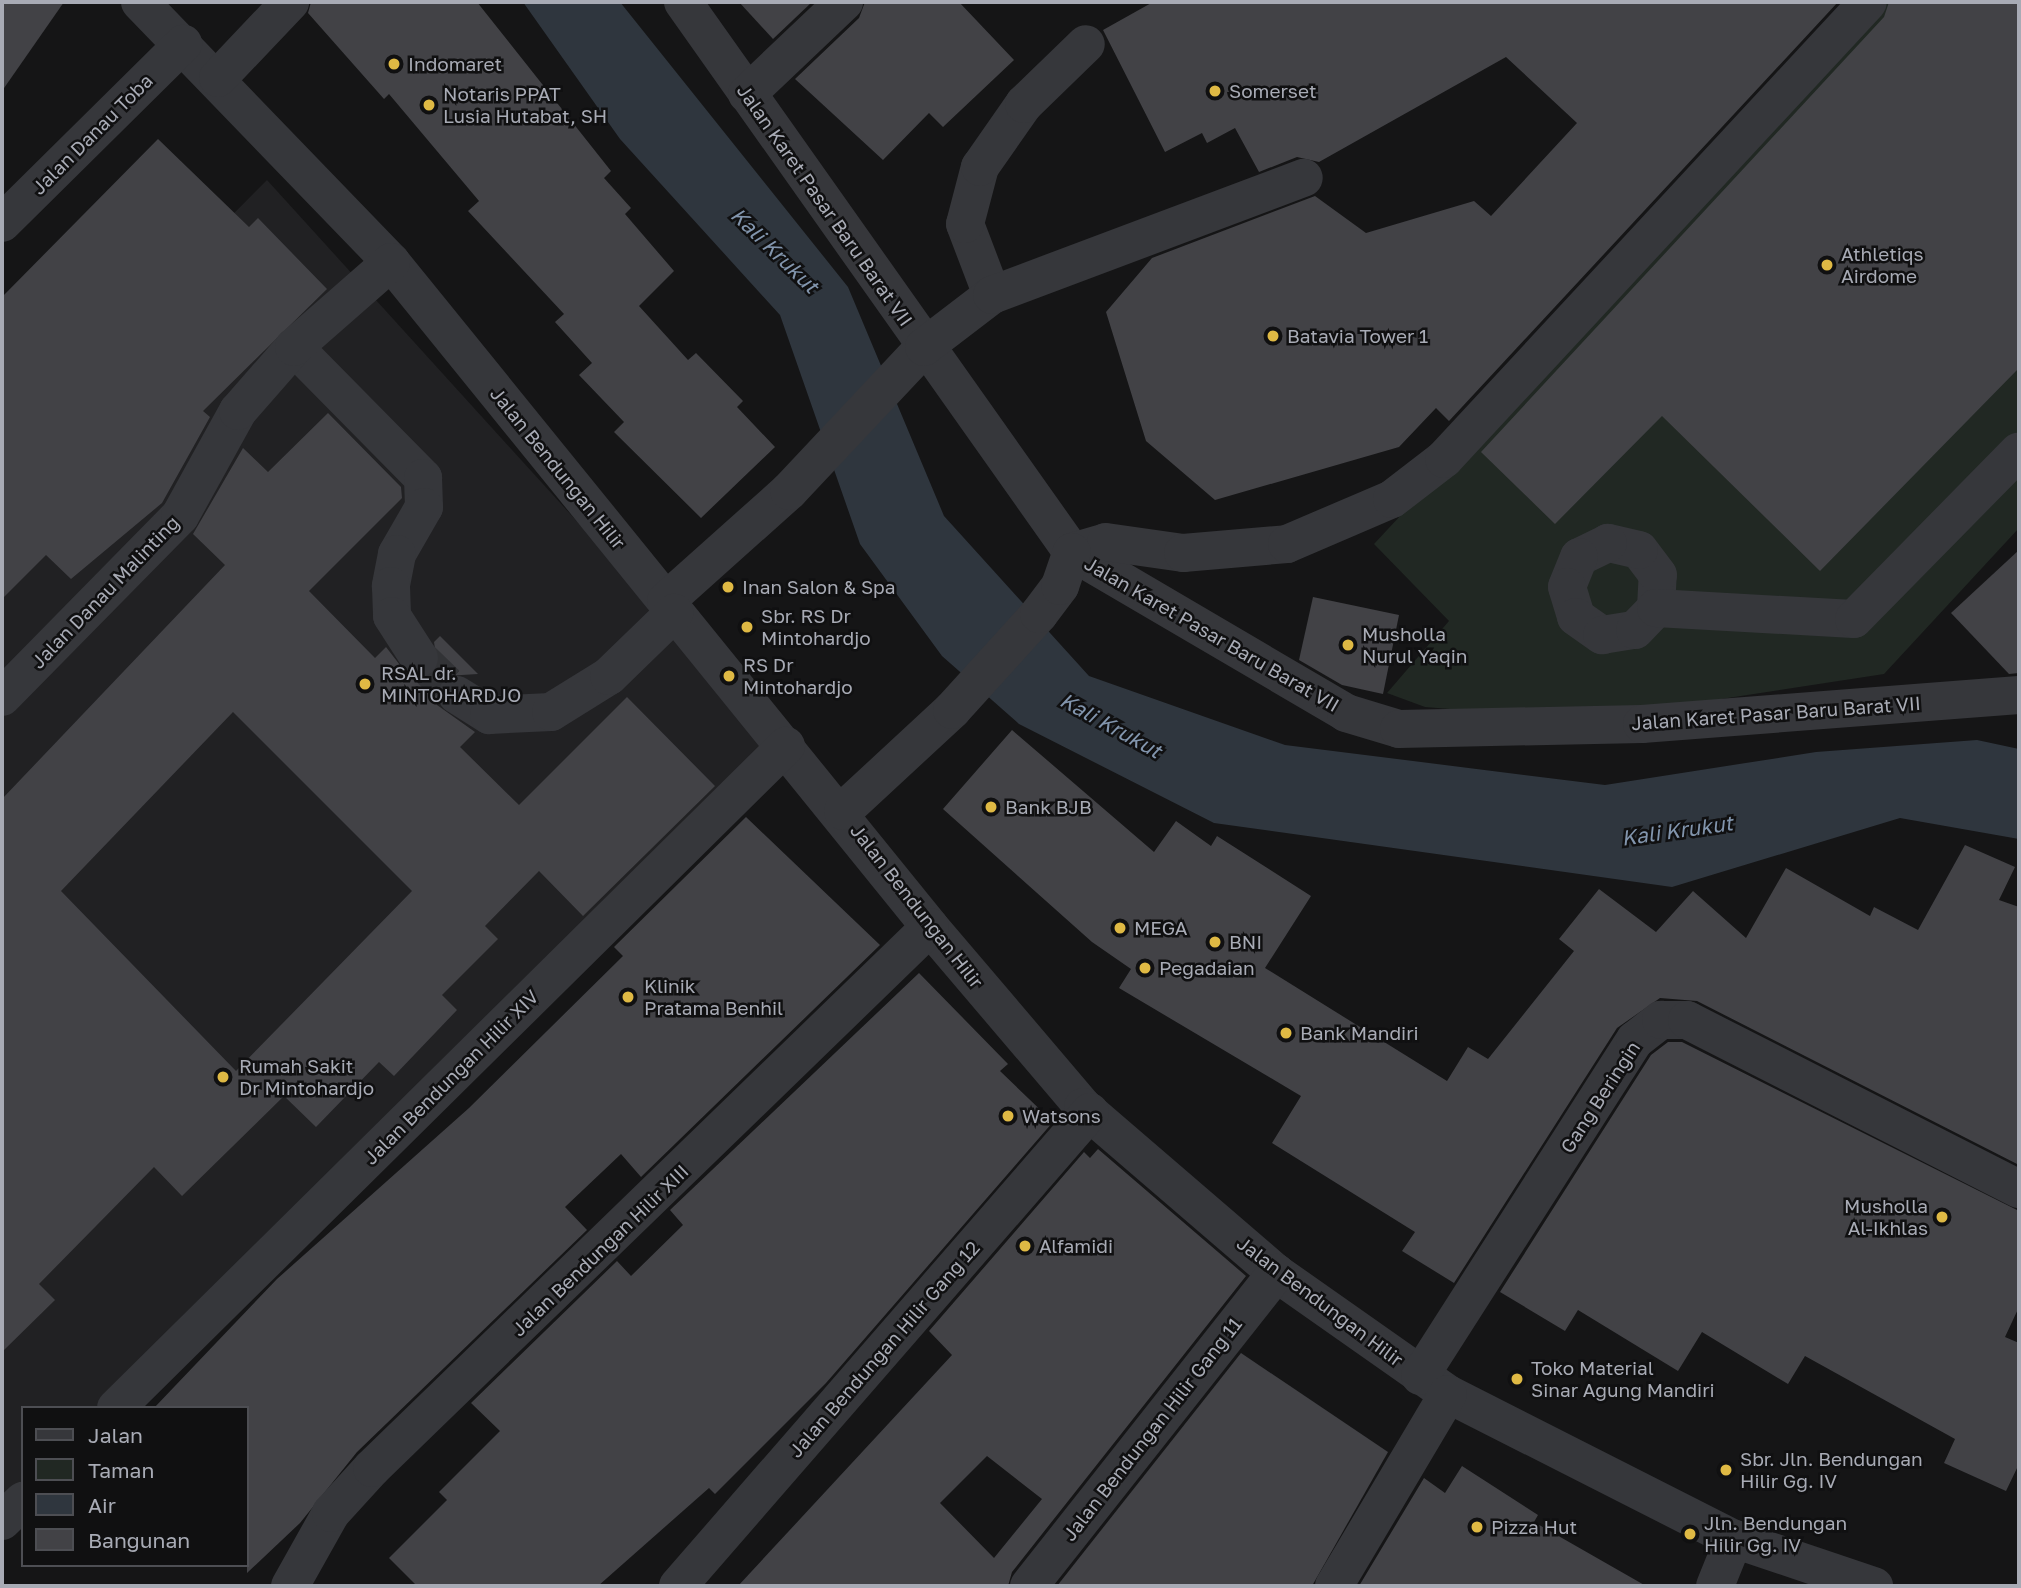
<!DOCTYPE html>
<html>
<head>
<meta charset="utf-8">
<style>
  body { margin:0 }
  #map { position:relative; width:2021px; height:1588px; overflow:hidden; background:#151516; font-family:"Golos Text",sans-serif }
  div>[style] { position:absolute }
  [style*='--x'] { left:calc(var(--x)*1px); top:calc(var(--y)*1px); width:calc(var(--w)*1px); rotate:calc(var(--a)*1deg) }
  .built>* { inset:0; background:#212123 }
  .green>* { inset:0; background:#212823 }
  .water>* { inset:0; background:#2f363e }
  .building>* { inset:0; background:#424246 }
  .minor-tunnel>* { height:38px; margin-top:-19px; transform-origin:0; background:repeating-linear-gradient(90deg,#323336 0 38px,transparent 0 57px) }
  .minor>* { height:38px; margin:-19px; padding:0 19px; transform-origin:19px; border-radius:19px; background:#36373b }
  .dots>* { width:19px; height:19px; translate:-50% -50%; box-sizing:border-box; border:4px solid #101011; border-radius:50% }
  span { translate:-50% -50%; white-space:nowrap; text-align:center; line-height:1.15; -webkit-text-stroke:5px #101011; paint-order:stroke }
  .poi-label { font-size:19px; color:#a8abb5 }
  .left { translate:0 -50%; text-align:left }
  .right { translate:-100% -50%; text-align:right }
  .street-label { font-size:19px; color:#a8abb5 }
  .water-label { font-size:21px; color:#8295ad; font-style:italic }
  .frame { position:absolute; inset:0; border:4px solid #a8abb5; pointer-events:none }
  .legend { position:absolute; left:21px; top:1406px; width:228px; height:161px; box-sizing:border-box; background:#101011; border:2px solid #4d4e53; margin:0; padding:9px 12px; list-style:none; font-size:21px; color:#a8abb5 }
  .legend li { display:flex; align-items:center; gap:14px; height:35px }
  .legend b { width:35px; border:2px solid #4d4e53 }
</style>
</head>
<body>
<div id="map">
  <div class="built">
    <div style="clip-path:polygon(267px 180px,780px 745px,114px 1408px,23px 1408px,23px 1499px,2px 1520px,2px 447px)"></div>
  </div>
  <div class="green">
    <div style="clip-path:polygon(1879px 2px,2019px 2px,2019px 528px,1884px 674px,1584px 720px,1425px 707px,1387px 693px,1449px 621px,1374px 544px)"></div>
  </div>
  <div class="water">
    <div style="clip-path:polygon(523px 2px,620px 2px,848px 287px,944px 516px,1089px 676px,1285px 745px,1605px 785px,1816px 752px,1977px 740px,2019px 749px,2019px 839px,1900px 818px,1672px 887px,1214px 823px,1019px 724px,942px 656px,860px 544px,780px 315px,620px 139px)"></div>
  </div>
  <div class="building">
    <div style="clip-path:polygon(2px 2px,64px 2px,2px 91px)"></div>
    <div style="clip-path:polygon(311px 2px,477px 2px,611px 171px,604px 178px,631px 208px,625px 214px,674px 271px,639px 306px,688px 360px,696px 353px,743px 401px,737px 407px,775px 447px,701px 518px,614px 432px,624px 422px,579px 375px,592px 363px,555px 322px,564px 314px,468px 211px,479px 201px,389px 94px,384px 99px,308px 13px)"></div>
    <div style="clip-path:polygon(739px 2px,812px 2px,773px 39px)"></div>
    <div style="clip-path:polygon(865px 2px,959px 2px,1014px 60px,943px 127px,929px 113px,883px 160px,795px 79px,859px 18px)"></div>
    <div style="clip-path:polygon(1153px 2px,1838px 2px,1449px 421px,1436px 408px,1399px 447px,1215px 500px,1146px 441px,1106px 312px,1152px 258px,1315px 196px,1366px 233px,1474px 201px,1491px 216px,1577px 123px,1506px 57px,1319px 162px,1297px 157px,1259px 172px,1235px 128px,1207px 143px,1202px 133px,1165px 152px,1103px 30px)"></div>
    <div style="clip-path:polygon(1889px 2px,2019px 2px,2019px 368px,1820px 571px,1662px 416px,1555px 524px,1481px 452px,1884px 17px)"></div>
    <div style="clip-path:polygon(158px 139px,249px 227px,258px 218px,327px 289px,203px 411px,210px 417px,162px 503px,71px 579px,46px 555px,2px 599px,2px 297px)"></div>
    <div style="clip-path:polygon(evenodd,328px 413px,401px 487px,402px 498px,309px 591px,375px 658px,386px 647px,410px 678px,421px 680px,438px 669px,434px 642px,440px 636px,478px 674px,446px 676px,438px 684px,437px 705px,475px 732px,460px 747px,519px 805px,627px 697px,715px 786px,583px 916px,539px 871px,485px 926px,498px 939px,442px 995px,457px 1010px,394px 1076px,379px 1062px,316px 1127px,284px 1096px,182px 1196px,154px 1167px,39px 1284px,55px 1300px,2px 1352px,2px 799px,225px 565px,193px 534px,243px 448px,268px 472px,328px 413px,233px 712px,412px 891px,236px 1071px,61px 891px,233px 712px)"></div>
    <div style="clip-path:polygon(2019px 550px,2019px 673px,2009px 674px,1951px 613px)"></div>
    <div style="clip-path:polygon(1313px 597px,1399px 615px,1383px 694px,1342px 685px,1299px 660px)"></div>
    <div style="clip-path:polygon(1012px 730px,1154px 852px,1176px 821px,1211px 846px,1217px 836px,1311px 896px,1265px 968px,1447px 1081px,1468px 1047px,1488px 1059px,1574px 951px,1559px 939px,1599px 889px,1656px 932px,1693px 891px,1746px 938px,1786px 868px,1870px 916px,1874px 907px,1918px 930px,1965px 845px,2015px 867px,1999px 900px,2019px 907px,2019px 1165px,1697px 1001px,1660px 998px,1617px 1028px,1454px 1283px,1402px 1251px,1415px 1232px,1272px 1143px,1301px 1096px,1119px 988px,1131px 969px,1092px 942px,943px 809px)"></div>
    <div style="clip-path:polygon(746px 817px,880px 945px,641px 1177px,621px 1154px,565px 1207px,587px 1230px,357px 1452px,300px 1523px,247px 1573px,247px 1408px,154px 1408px,277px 1279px,469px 1108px,623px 956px,614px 947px)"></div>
    <div style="clip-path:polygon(919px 973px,1008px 1064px,1000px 1071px,1053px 1122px,826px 1383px,715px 1494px,709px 1488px,598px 1586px,417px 1586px,389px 1558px,447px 1500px,439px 1492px,500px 1431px,471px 1403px,617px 1261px,631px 1276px,683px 1225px,670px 1210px)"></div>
    <div style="clip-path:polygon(1668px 1042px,1682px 1042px,2019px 1211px,2019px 1307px,2005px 1337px,2019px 1343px,2019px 1464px,2006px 1491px,1944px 1463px,1955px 1439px,1805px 1356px,1788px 1384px,1702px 1332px,1678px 1371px,1578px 1310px,1565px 1331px,1500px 1292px,1651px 1055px)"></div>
    <div style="clip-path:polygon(evenodd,1098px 1149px,1246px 1276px,1012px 1572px,1008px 1586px,738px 1586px,952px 1355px,929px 1331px,1084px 1152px,1090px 1158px,1098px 1149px,987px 1456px,1042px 1499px,994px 1558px,940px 1503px,987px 1456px)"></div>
    <div style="clip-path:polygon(1241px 1353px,1388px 1452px,1312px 1586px,1057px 1586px)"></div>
    <div style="clip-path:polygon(1462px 1466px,1538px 1515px,1534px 1522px,1646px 1586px,1359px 1586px,1424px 1478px,1445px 1493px)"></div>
  </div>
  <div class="minor-tunnel">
    <div style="--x:419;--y:658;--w:53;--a:44.2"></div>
  </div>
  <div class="minor">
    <div style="--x:140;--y:2;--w:361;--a:46"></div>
    <div style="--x:391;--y:262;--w:856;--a:50.97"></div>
    <div style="--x:930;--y:927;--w:236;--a:49.6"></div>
    <div style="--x:1083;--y:1107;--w:255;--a:40.7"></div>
    <div style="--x:1276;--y:1273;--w:210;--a:35.1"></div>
    <div style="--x:1448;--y:1394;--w:321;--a:26.9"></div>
    <div style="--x:1734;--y:1539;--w:148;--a:18.6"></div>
    <div style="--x:683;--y:2;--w:674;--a:54.73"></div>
    <div style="--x:1072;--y:552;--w:318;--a:30.4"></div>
    <div style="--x:1346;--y:713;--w:55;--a:16.8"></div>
    <div style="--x:1399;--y:729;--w:243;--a:-1.2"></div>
    <div style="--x:1642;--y:724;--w:378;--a:-4.4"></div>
    <div style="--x:218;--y:78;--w:105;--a:-46.5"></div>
    <div style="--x:747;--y:94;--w:134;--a:-43.5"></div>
    <div style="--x:2;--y:223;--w:255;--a:-44.7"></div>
    <div style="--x:992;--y:295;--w:76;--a:-110.8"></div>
    <div style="--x:965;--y:224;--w:59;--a:-75.3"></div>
    <div style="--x:980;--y:167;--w:77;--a:-55.1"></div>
    <div style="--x:1024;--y:104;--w:86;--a:-44.1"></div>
    <div style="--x:294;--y:347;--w:184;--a:45.4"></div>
    <div style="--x:423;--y:478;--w:29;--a:88"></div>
    <div style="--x:424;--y:507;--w:54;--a:119.9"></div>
    <div style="--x:397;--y:554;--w:33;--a:101"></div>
    <div style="--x:391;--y:586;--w:30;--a:88"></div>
    <div style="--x:392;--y:616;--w:50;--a:57.3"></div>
    <div style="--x:1072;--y:552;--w:35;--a:-16"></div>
    <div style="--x:1106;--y:542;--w:78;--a:8.1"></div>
    <div style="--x:1183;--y:553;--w:104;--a:-4.9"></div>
    <div style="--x:1287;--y:544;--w:114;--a:-23.2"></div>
    <div style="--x:1392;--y:499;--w:66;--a:-37.6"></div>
    <div style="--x:1444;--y:459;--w:623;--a:-47.15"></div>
    <div style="--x:666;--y:601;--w:165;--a:-41.8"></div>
    <div style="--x:789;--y:491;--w:197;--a:-46.8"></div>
    <div style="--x:924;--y:347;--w:86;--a:-37.4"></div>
    <div style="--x:992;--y:295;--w:333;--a:-20.6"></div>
    <div style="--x:1656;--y:608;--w:33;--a:-87"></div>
    <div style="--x:1658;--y:575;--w:31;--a:-127"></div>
    <div style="--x:1639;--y:550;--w:32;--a:-167"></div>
    <div style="--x:1608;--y:543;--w:32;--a:154"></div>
    <div style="--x:1579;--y:557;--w:32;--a:112"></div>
    <div style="--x:1567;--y:587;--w:31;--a:73"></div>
    <div style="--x:1576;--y:617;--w:32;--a:35"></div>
    <div style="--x:1602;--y:635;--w:33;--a:-9"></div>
    <div style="--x:1635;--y:630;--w:30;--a:-46"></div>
    <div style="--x:1656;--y:608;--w:198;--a:3.2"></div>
    <div style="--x:1854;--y:619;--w:235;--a:-45.5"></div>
    <div style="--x:457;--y:695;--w:38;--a:32"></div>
    <div style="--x:489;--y:715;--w:62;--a:-2.8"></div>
    <div style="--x:551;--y:712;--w:68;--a:-31.8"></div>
    <div style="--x:609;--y:676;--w:91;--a:-44.1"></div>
    <div style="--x:2;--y:697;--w:254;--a:-45.5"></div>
    <div style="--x:180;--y:516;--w:120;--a:-61.1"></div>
    <div style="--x:238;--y:411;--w:85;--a:-48.8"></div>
    <div style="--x:294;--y:347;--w:129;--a:-41.2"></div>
    <div style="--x:843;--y:811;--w:149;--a:-42.8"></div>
    <div style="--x:952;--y:710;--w:130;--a:-47.8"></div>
    <div style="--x:1039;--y:614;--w:35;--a:-53"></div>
    <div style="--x:1060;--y:586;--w:36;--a:-71"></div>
    <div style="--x:1420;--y:1376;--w:399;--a:-57.4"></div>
    <div style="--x:1635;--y:1040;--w:33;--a:-38"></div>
    <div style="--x:1661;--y:1020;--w:26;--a:0"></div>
    <div style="--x:1687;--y:1020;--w:373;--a:27"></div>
    <div style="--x:116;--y:1408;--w:942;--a:-44.66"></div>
    <div style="--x:2;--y:1521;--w:29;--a:-44"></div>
    <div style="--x:290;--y:1586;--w:84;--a:-60.7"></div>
    <div style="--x:331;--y:1513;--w:61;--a:-47.7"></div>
    <div style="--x:372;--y:1468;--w:777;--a:-44.11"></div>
    <div style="--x:678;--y:1586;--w:628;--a:-49"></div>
    <div style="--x:1029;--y:1586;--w:399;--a:-51.7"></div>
    <div style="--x:1334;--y:1586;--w:223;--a:-59.3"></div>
    <div style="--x:1715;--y:1586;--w:51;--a:-68"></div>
  </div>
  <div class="dots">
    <div style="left:394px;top:64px;background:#dfb944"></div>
    <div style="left:1215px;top:91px;background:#dfb944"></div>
    <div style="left:429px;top:105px;background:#dfb944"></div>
    <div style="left:1827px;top:265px;background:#dfb944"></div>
    <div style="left:1273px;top:336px;background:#dfb944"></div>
    <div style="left:728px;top:587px;background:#dfb944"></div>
    <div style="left:747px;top:627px;background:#dfb944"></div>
    <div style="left:1348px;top:645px;background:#dfb944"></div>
    <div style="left:729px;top:676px;background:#dfb944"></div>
    <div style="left:365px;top:684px;background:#dfb944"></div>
    <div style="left:991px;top:807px;background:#dfb944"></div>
    <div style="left:1120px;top:928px;background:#dfb944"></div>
    <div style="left:1215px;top:942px;background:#dfb944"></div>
    <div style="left:1145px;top:968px;background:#dfb944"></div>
    <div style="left:628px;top:997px;background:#dfb944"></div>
    <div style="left:1286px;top:1033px;background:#dfb944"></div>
    <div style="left:223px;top:1077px;background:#dfb944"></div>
    <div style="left:1008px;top:1116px;background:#dfb944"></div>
    <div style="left:1942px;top:1217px;background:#dfb944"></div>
    <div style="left:1025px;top:1246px;background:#dfb944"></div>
    <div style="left:1517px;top:1379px;background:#dfb944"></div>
    <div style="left:1726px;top:1470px;background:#dfb944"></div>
    <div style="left:1477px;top:1527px;background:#dfb944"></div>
    <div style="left:1690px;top:1534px;background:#dfb944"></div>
  </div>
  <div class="poi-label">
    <span class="left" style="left:408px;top:64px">Indomaret</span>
    <span class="left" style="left:1229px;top:91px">Somerset</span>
    <span class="left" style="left:443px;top:105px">Notaris PPAT<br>Lusia Hutabat, SH</span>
    <span class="left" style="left:1841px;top:265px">Athletiqs<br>Airdome</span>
    <span class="left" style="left:1287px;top:336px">Batavia Tower 1</span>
    <span class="left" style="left:742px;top:587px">Inan Salon &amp; Spa</span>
    <span class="left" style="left:761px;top:627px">Sbr. RS Dr<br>Mintohardjo</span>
    <span class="left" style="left:1362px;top:645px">Musholla<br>Nurul Yaqin</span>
    <span class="left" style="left:743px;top:676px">RS Dr<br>Mintohardjo</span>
    <span class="left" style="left:381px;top:684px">RSAL dr.<br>MINTOHARDJO</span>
    <span class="left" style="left:1005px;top:807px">Bank BJB</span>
    <span class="left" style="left:1134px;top:928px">MEGA</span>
    <span class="left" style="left:1229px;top:942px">BNI</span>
    <span class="left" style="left:1159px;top:968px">Pegadaian</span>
    <span class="left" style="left:644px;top:997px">Klinik<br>Pratama Benhil</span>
    <span class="left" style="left:1300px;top:1033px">Bank Mandiri</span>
    <span class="left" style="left:239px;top:1077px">Rumah Sakit<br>Dr Mintohardjo</span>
    <span class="left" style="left:1022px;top:1116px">Watsons</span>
    <span class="right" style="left:1928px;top:1217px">Musholla<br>Al-Ikhlas</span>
    <span class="left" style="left:1039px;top:1246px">Alfamidi</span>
    <span class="left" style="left:1531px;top:1379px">Toko Material<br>Sinar Agung Mandiri</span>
    <span class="left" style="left:1740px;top:1470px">Sbr. Jln. Bendungan<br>Hilir Gg. IV</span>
    <span class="left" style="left:1704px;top:1534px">Jln. Bendungan<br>Hilir Gg. IV</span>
    <span class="left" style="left:1491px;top:1527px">Pizza Hut</span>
  </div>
  <div class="street-label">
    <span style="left:92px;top:134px;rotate:-45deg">Jalan Danau Toba</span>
    <span style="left:825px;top:205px;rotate:55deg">Jalan Karet Pasar Baru Barat VII</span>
    <span style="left:558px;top:468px;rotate:51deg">Jalan Bendungan Hilir</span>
    <span style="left:105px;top:592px;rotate:-46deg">Jalan Danau Malinting</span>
    <span style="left:1212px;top:634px;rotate:30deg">Jalan Karet Pasar Baru Barat VII</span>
    <span style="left:1776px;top:713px;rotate:-4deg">Jalan Karet Pasar Baru Barat VII</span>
    <span style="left:917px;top:906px;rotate:52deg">Jalan Bendungan Hilir</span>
    <span style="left:451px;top:1077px;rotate:-45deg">Jalan Bendungan Hilir XIV</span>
    <span style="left:1600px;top:1097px;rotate:-57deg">Gang Beringin</span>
    <span style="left:600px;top:1250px;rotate:-44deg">Jalan Bendungan Hilir XIII</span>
    <span style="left:1320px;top:1301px;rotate:37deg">Jalan Bendungan Hilir</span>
    <span style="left:884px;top:1349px;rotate:-49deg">Jalan Bendungan Hilir Gang 12</span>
    <span style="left:1152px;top:1429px;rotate:-52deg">Jalan Bendungan Hilir Gang 11</span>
  </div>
  <div class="water-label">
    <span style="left:775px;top:250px;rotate:44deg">Kali Krukut</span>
    <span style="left:1111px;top:725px;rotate:29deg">Kali Krukut</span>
    <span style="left:1677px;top:830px;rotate:-8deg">Kali Krukut</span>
  </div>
  <div class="frame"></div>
  <ul class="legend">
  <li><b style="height:9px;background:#36373b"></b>Jalan</li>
  <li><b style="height:19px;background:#212823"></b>Taman</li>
  <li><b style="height:19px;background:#2f363e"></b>Air</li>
  <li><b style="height:19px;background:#424246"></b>Bangunan</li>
  </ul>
</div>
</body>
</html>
